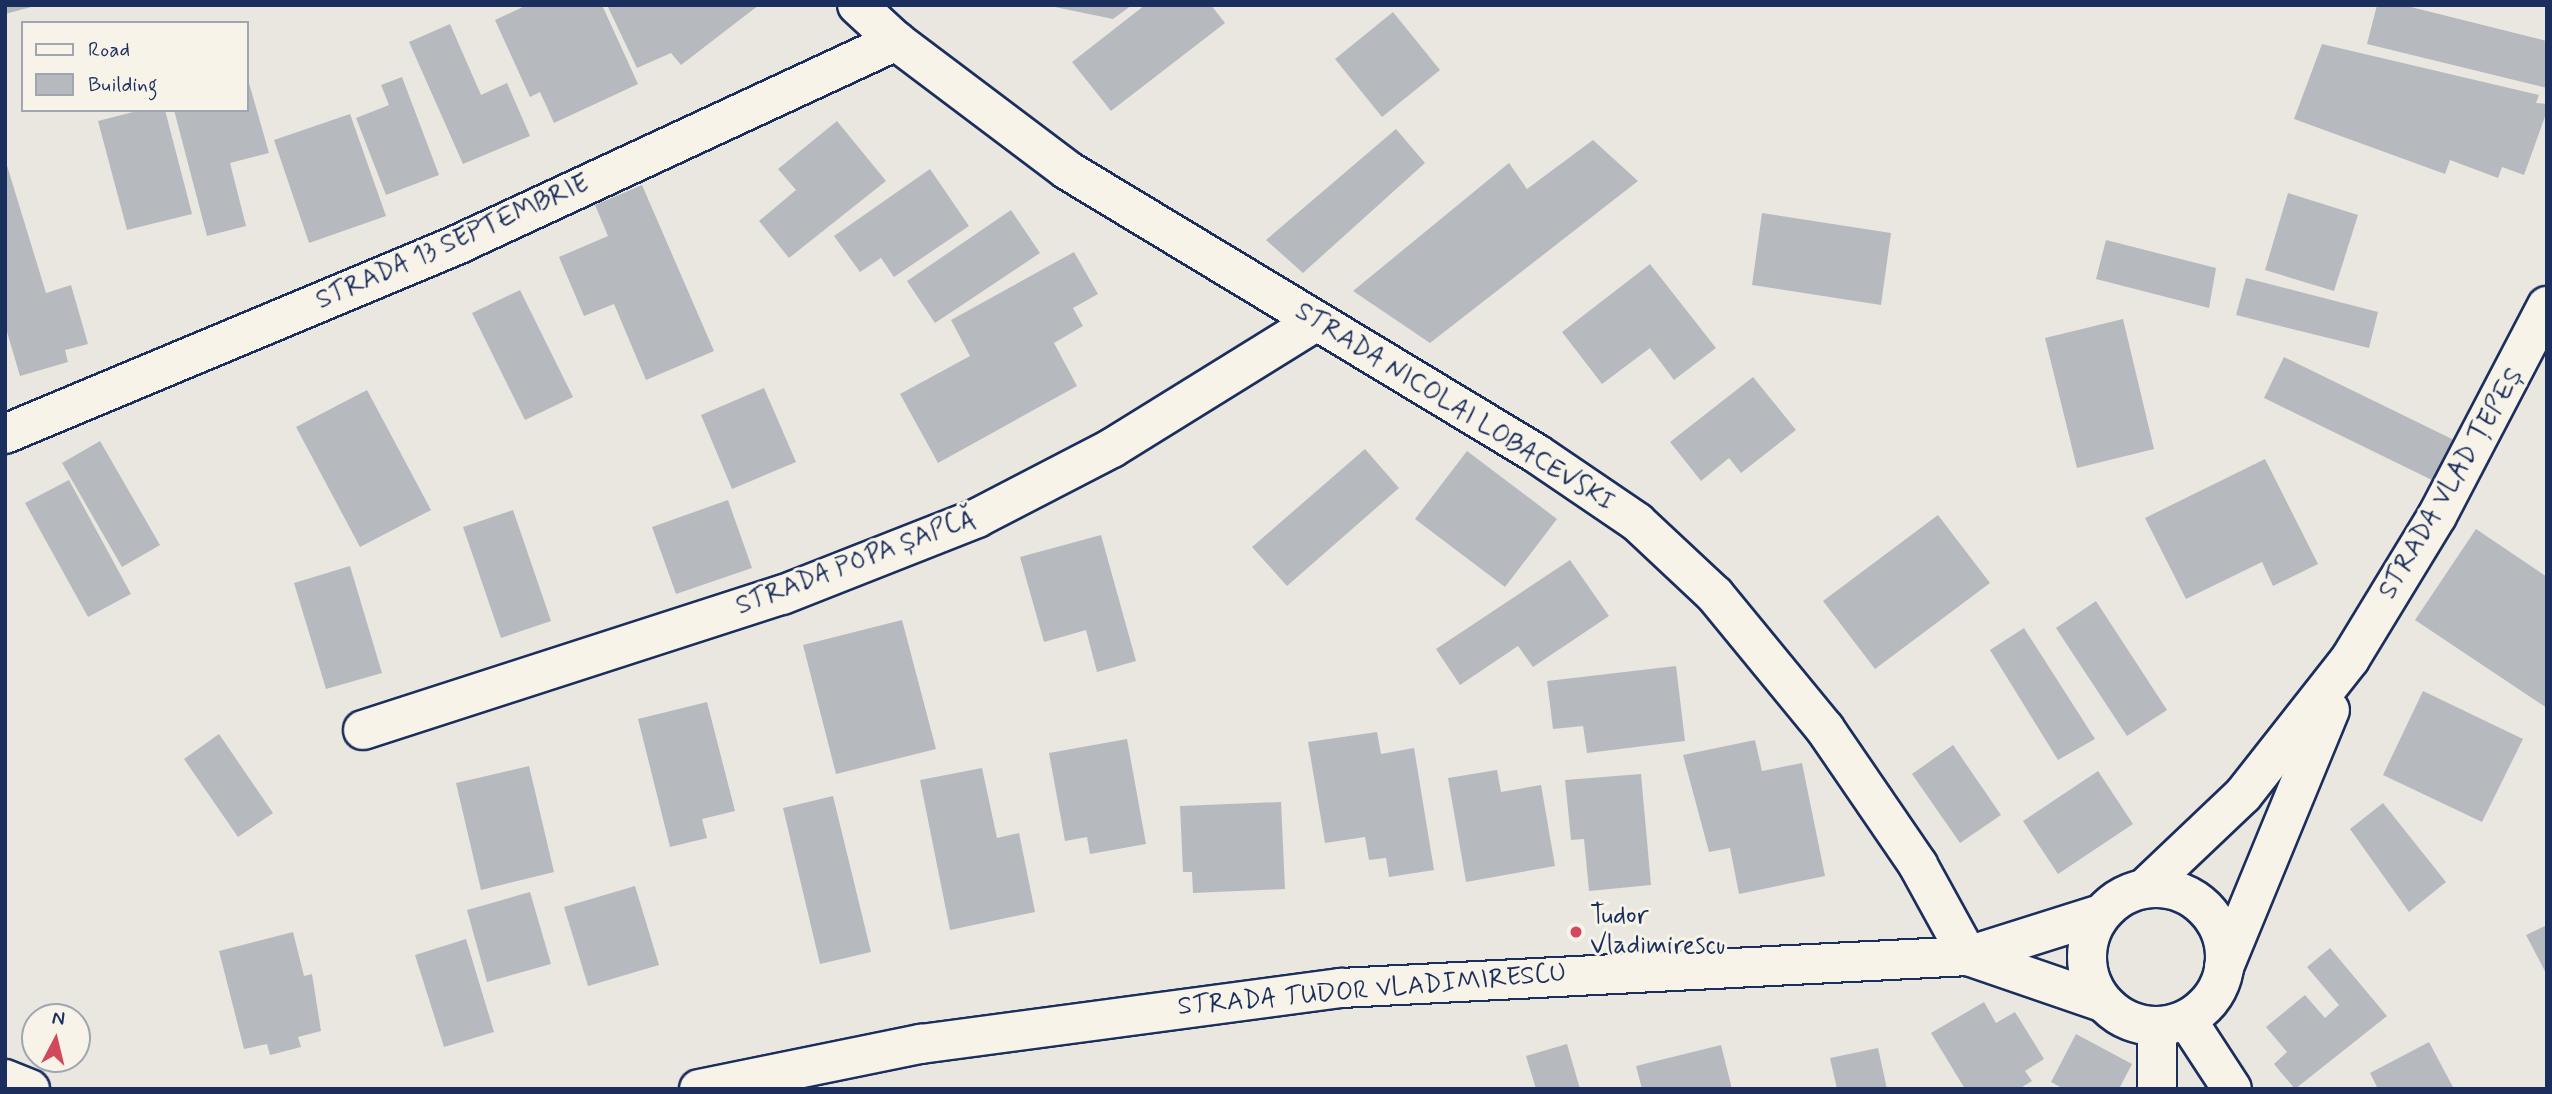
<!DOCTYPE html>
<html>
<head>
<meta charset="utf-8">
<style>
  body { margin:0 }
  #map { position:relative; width:2552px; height:1094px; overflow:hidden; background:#eae7e0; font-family:Mynerve,sans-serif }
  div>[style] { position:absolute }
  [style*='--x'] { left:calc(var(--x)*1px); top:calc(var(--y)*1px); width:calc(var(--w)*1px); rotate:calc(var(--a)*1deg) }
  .building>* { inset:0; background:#b6babf }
  .roads { filter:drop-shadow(2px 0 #1b2f5e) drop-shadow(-2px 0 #1b2f5e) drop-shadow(0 2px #1b2f5e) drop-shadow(0 -2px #1b2f5e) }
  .minor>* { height:38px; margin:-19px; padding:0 19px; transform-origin:19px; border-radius:19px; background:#f7f3e8 }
  .minor>.ring { margin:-19px; padding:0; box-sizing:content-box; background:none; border:38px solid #f7f3e8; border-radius:50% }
  .dots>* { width:19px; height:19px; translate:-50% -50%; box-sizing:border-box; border:4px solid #f7f3e8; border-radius:50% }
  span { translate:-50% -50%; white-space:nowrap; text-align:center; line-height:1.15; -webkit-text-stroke:6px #f7f3e8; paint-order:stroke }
  .street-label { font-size:26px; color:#1b2f5e }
  .poi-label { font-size:26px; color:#1b2f5e }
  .left { translate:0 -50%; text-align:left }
  .frame { position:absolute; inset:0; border:7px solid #1b2f5e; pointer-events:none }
  .legend { position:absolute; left:21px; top:21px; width:228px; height:91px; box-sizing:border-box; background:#f7f3e8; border:2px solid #9fa5b1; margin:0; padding:9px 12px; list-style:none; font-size:21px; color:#1b2f5e }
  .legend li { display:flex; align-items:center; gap:14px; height:35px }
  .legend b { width:35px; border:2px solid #9fa5b1 }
  .north { position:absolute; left:21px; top:1003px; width:70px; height:70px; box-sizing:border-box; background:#f7f3e8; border:2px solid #9fa5b1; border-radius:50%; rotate:7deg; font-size:19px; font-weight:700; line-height:28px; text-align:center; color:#1b2f5e }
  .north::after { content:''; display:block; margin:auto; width:24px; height:32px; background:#d1495b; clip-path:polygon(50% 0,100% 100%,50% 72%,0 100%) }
</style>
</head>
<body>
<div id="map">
  <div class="building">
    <div style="clip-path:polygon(5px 5px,35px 5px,35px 6px,5px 14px)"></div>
    <div style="clip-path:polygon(527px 5px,602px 5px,638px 84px,554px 123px,540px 92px,530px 97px,495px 20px)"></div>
    <div style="clip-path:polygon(607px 5px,759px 5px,681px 65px,671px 53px,637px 68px)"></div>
    <div style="clip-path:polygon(1045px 5px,1132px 5px,1113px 19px)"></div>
    <div style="clip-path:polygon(1145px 5px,1211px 5px,1225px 23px,1111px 111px,1072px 62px)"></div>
    <div style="clip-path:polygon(2377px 5px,2403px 5px,2547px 41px,2547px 88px,2367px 44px)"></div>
    <div style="clip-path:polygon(1393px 12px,1440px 70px,1382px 117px,1335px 59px)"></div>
    <div style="clip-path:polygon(450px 24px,481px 95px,507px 83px,530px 136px,463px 164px,409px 42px)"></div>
    <div style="clip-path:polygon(2322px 44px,2539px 95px,2536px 103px,2547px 104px,2547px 111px,2524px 175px,2502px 167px,2498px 178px,2450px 160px,2445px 174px,2294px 119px)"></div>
    <div style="clip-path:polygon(247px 76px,269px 153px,230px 163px,246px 226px,207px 236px,174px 110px,247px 110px)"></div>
    <div style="clip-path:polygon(402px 77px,439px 175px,386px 195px,356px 118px,389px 105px,381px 85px)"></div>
    <div style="clip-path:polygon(141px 110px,165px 110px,192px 214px,127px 230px,98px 121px)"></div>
    <div style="clip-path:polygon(350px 114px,386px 216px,309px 243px,274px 140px)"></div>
    <div style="clip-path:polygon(837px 121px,886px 181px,789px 258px,759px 221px,796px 190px,778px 169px)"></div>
    <div style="clip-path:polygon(1396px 129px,1425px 163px,1303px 273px,1266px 240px)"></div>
    <div style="clip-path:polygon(1593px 140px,1638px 181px,1430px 343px,1353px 291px,1509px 163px,1527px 189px)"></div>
    <div style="clip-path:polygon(5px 159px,46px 293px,71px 285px,88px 344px,65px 350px,68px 362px,20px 376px,5px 325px)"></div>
    <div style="clip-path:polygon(930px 169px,969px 226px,894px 277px,881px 258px,860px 272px,834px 236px)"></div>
    <div style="clip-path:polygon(642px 185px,714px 351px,646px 380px,614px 304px,584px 316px,559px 257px,608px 236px,595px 205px)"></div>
    <div style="clip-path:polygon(2288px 193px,2358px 215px,2334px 291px,2265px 270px)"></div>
    <div style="clip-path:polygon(1011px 210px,1040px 253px,935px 323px,907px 281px)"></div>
    <div style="clip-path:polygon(1762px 213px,1891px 233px,1881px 305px,1752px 285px)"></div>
    <div style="clip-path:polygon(2106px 240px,2216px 268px,2209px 308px,2096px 279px)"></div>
    <div style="clip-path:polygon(1074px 252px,1098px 294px,1073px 308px,1083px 326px,1054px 343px,1077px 386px,938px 463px,900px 394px,970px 356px,951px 320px)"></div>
    <div style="clip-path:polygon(1650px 264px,1716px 348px,1674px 380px,1650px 348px,1602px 384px,1562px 332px)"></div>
    <div style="clip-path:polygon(2246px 278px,2378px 312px,2369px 348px,2236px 315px)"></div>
    <div style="clip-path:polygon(520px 290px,573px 397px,525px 420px,472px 313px)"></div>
    <div style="clip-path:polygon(2123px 319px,2154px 449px,2077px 468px,2045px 338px)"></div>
    <div style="clip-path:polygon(2284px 357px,2454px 440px,2434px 481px,2264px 398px)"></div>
    <div style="clip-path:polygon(1753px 377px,1796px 430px,1741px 473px,1729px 458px,1701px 481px,1670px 442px)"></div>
    <div style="clip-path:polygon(764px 388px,796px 462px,732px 489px,701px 415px)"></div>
    <div style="clip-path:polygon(367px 390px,431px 510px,360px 547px,296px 427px)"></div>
    <div style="clip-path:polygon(100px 441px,160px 545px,122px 567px,62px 463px)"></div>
    <div style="clip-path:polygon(1365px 449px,1399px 488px,1287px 586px,1252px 547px)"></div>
    <div style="clip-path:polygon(1467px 451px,1557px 519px,1505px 587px,1415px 519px)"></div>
    <div style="clip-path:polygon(2265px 459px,2318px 564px,2273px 586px,2262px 562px,2186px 599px,2145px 518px)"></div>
    <div style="clip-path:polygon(69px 480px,131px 594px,88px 617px,25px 503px)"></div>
    <div style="clip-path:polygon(728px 500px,752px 568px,676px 594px,652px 527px)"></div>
    <div style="clip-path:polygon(513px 510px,551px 621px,501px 638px,463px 527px)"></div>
    <div style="clip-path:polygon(1938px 515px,1990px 583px,1875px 669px,1823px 601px)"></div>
    <div style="clip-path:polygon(2476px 529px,2547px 577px,2547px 708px,2415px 620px)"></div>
    <div style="clip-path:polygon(1101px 535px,1136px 661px,1097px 672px,1086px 630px,1044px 642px,1020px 557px)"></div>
    <div style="clip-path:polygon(1570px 560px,1609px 616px,1533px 667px,1518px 646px,1460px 685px,1436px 649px)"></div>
    <div style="clip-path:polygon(350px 566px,382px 673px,326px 689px,294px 583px)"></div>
    <div style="clip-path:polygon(2096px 601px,2167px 710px,2127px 736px,2056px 628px)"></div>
    <div style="clip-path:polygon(902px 620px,936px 749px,836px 774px,803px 645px)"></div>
    <div style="clip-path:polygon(2024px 628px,2095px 739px,2058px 760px,1990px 650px)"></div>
    <div style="clip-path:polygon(1676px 666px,1685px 741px,1587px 753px,1583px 726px,1553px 729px,1547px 681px)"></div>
    <div style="clip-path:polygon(2423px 691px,2523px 739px,2482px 822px,2383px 775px)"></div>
    <div style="clip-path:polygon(707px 702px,735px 811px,702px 819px,707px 838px,670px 847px,638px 719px)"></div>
    <div style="clip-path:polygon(1377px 732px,1381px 754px,1414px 748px,1434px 870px,1389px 877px,1386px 858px,1369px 860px,1365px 837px,1325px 843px,1308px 742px)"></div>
    <div style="clip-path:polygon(219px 734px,273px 813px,238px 837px,184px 759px)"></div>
    <div style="clip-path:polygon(1127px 739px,1146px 844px,1090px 854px,1087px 837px,1065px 841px,1049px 753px)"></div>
    <div style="clip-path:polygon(1755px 740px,1762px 771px,1802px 763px,1825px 876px,1739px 894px,1730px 848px,1709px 852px,1683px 755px)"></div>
    <div style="clip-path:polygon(1953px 745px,2001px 815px,1960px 843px,1912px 774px)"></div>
    <div style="clip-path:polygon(529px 766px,554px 872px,481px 890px,456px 783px)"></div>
    <div style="clip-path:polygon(982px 768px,997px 838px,1019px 833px,1035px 912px,950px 930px,920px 780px)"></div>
    <div style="clip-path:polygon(1497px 770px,1501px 792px,1541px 785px,1555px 866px,1466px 882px,1448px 778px)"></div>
    <div style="clip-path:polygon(2098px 771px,2133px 824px,2058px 874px,2023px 821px)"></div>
    <div style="clip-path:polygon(1641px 774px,1651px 885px,1589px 891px,1584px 839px,1571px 840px,1565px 780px)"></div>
    <div style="clip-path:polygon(833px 796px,871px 952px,820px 964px,783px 808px)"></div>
    <div style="clip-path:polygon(1281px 802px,1285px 889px,1193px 893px,1192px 872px,1183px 872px,1180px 806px)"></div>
    <div style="clip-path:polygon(2383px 803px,2446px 882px,2409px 912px,2350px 829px)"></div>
    <div style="clip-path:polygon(635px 886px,659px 965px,588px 986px,564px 907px)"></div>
    <div style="clip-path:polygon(530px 892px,551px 964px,487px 982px,467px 910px)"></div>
    <div style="clip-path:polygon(2547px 925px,2547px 975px,2526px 935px)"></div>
    <div style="clip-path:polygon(293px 932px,304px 976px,312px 974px,321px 1031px,298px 1037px,301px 1047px,270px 1055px,267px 1044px,244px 1049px,219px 951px)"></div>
    <div style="clip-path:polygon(466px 939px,494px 1032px,444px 1047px,415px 955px)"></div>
    <div style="clip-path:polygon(2330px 948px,2387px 1016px,2295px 1089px,2274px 1064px,2287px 1052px,2266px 1027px,2305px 995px,2325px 1018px,2339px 1005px,2307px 967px)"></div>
    <div style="clip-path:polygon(1984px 1002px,1996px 1023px,2015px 1012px,2044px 1059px,2025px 1071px,2032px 1081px,2019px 1089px,1965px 1089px,1931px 1033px)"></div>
    <div style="clip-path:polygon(2076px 1034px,2132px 1064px,2119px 1089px,2064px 1089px,2051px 1082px)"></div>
    <div style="clip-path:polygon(2429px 1042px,2454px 1089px,2378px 1089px,2370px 1073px)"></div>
    <div style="clip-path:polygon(1567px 1044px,1580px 1089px,1536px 1089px,1526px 1056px)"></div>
    <div style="clip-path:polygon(1721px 1045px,1732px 1089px,1642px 1089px,1636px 1066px)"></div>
    <div style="clip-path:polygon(1878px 1048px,1887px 1089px,1837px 1089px,1830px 1058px)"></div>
  </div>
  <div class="roads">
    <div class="minor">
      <div style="--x:857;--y:5;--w:53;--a:42.7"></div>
      <div style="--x:896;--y:41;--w:214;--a:37"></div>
      <div style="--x:1067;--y:170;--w:549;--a:31.14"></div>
      <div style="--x:1537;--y:454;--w:121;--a:34.2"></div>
      <div style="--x:1637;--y:522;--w:107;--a:43.1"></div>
      <div style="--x:1715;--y:595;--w:173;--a:50.6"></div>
      <div style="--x:1825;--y:729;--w:165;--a:55.6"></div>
      <div style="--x:1918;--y:865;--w:104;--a:61.2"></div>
      <div style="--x:5;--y:434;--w:494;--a:-22.7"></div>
      <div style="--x:461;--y:243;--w:480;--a:-24.9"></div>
      <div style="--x:363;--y:730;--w:440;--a:-17.9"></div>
      <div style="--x:782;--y:595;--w:210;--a:-21.5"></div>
      <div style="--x:977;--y:518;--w:152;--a:-27.4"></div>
      <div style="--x:1112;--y:448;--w:239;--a:-31.8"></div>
      <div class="ring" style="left:2087px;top:888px;width:100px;height:100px"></div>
      <div style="--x:2145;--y:888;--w:135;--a:-43.5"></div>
      <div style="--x:2243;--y:795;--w:173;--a:-51.8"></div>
      <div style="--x:2350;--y:659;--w:167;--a:-58.7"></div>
      <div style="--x:2437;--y:516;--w:237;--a:-62.4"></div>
      <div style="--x:1968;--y:956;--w:142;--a:18.9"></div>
      <div style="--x:2224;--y:967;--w:278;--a:-67.6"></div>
      <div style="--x:2187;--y:1020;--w:82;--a:56.9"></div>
      <div style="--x:5;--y:1079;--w:27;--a:22"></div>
      <div style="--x:699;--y:1089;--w:227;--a:-11.5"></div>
      <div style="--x:921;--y:1044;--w:424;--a:-7.6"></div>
      <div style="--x:1341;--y:988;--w:628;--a:-2.92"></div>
      <div style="--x:1968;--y:956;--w:139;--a:-17.5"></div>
      <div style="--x:2157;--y:1089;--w:62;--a:-90"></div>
    </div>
  </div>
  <div class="dots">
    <div style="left:1576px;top:932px;background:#d1495b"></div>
  </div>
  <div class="street-label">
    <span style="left:453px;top:243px;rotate:-24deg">STRADA 13 SEPTEMBRIE</span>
    <span style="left:1454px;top:408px;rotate:32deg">STRADA NICOLAI LOBACEVSKI</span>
    <span style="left:2452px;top:484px;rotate:-60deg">STRADA VLAD ȚEPEȘ</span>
    <span style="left:856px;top:563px;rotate:-21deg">STRADA POPA ȘAPCĂ</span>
    <span style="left:1372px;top:991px;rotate:-5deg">STRADA TUDOR VLADIMIRESCU</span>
  </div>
  <div class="poi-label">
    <span class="left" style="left:1590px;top:932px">Tudor<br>Vladimirescu</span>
  </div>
  <div class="frame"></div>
  <ul class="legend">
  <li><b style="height:9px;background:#f7f3e8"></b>Road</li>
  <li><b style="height:19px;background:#b6babf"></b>Building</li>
  </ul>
  <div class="north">N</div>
</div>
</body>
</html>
